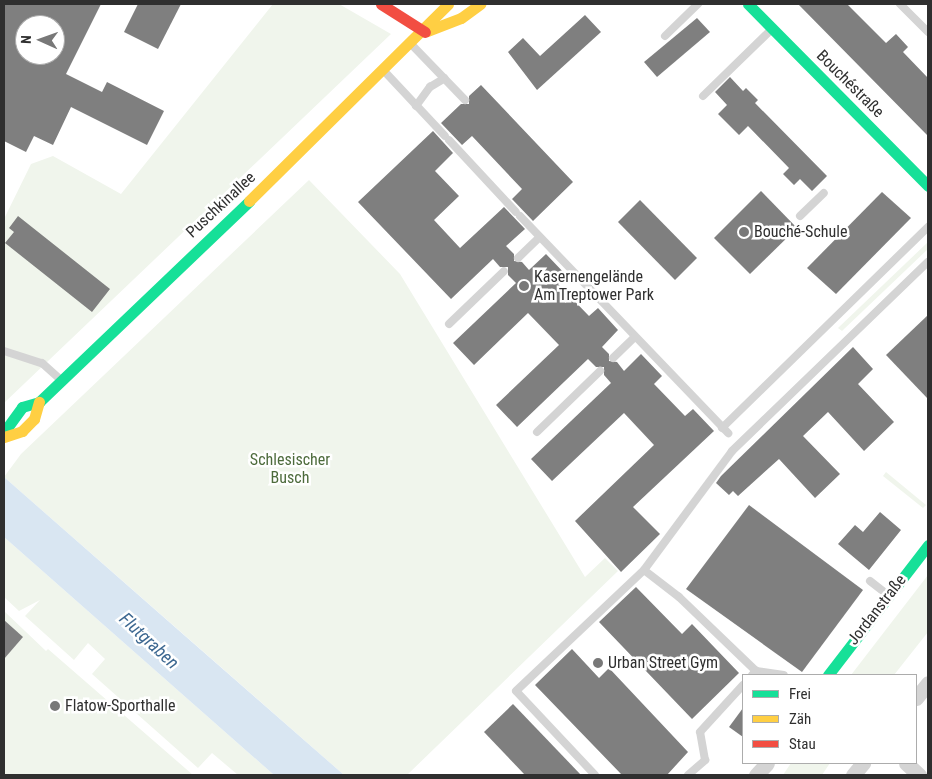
<!DOCTYPE html>
<html>
<head>
<meta charset="utf-8">
<style>
  body { margin:0 }
  #map { position:relative; width:932px; height:779px; overflow:hidden; background:#fff; font-family:"Roboto Condensed",sans-serif }
  div>[style] { position:absolute }
  [style*='--x'] { left:calc(var(--x)*1px); top:calc(var(--y)*1px); width:calc(var(--w)*1px); rotate:calc(var(--a)*1deg) }
  .green>* { inset:0; background:#f0f5ec }
  .water>* { inset:0; background:#d9e6f2 }
  .building>* { inset:0; background:#7f7f7f }
  .lane>* { height:8px; margin:-4px; padding:0 4px; transform-origin:4px; border-radius:4px; background:#d4d4d4 }
  .street>* { height:15px; margin:-7.5px; padding:0 7.5px; transform-origin:7.5px; border-radius:7.5px; background:#d4d4d4 }
  .fast>* { height:11px; margin:-5.5px; padding:0 5.5px; transform-origin:5.5px; border-radius:5.5px; background:#16e098 }
  .slow>* { height:11px; margin:-5.5px; padding:0 5.5px; transform-origin:5.5px; border-radius:5.5px; background:#ffcf43 }
  .jam>* { height:11px; margin:-5.5px; padding:0 5.5px; transform-origin:5.5px; border-radius:5.5px; background:#f24e42 }
  .dots>* { width:14px; height:14px; translate:-50% -50%; box-sizing:border-box; border:2px solid #fff; border-radius:50% }
  span { translate:-50% -50%; white-space:nowrap; text-align:center; line-height:1.15; -webkit-text-stroke:5px #fff; paint-order:stroke }
  .street-label { font-size:16px; color:#2f2f2f }
  .poi-label { font-size:16px; color:#2f2f2f }
  .left { translate:0 -50%; text-align:left }
  .park-label { font-size:16px; color:#4d6b3c }
  .water-label { font-size:18px; color:#3d6891; font-style:italic }
  .frame { position:absolute; inset:0; border:5px solid #2f2f2f; pointer-events:none }
  .legend { position:absolute; left:742px; top:674px; width:175px; height:90px; box-sizing:border-box; background:#fff; border:1px solid #acacac; margin:0; padding:6px 9px; list-style:none; font-size:15px; color:#2f2f2f }
  .legend li { display:flex; align-items:center; gap:10px; height:25px }
  .legend b { width:25px; border:1px solid #acacac }
  .north { position:absolute; left:15px; top:15px; width:50px; height:50px; box-sizing:border-box; background:#fff; border:1px solid #acacac; border-radius:50%; rotate:272deg; font-size:14px; font-weight:700; line-height:20px; text-align:center; color:#2f2f2f }
  .north::after { content:''; display:block; margin:auto; width:18px; height:22px; background:#787878; clip-path:polygon(50% 0,100% 100%,50% 72%,0 100%) }
</style>
</head>
<body>
<div id="map">
  <div class="green">
    <div style="clip-path:polygon(273px 4px,339px 4px,391px 34px,4px 403px,4px 219px,31px 164px,53px 156px,121px 194px)"></div>
    <div style="clip-path:polygon(309px 180px,400px 274px,585px 577px,605px 558px,618px 571px,407px 775px,344px 775px,4px 477px,21px 454px)"></div>
    <div style="clip-path:polygon(928px 242px,928px 249px,842px 331px,838px 328px)"></div>
    <div style="clip-path:polygon(886px 472px,926px 505px,923px 508px,883px 476px)"></div>
    <div style="clip-path:polygon(4px 537px,274px 775px,238px 775px,212px 753px,198px 768px,92px 674px,105px 659px,88px 643px,74px 660px,25px 616px,40px 600px,19px 611px,4px 597px)"></div>
    <div style="clip-path:polygon(928px 575px,928px 632px,894px 675px,851px 675px)"></div>
    <div style="clip-path:polygon(4px 611px,46px 651px,48px 649px,193px 775px,4px 775px)"></div>
    <div style="clip-path:polygon(791px 763px,830px 763px,822px 775px,783px 775px)"></div>
  </div>
  <div class="water">
    <div style="clip-path:polygon(4px 477px,184px 635px,344px 775px,274px 775px,4px 537px)"></div>
  </div>
  <div class="building">
    <div style="clip-path:polygon(evenodd,4px 4px,101px 4px,66px 74px,102px 92px,107px 82px,164px 111px,147px 145px,71px 107px,53px 145px,34px 136px,26px 152px,4px 141px,4px 4px,25px 25px,55px 25px,55px 55px,25px 55px,25px 25px)"></div>
    <div style="clip-path:polygon(138px 4px,181px 4px,158px 49px,124px 32px)"></div>
    <div style="clip-path:polygon(798px 4px,847px 4px,886px 43px,896px 34px,908px 47px,903px 52px,928px 78px,928px 136px)"></div>
    <div style="clip-path:polygon(585px 15px,601px 32px,537px 90px,508px 52px,523px 38px,540px 56px)"></div>
    <div style="clip-path:polygon(697px 18px,710px 32px,657px 77px,644px 62px)"></div>
    <div style="clip-path:polygon(730px 77px,743px 91px,746px 88px,758px 100px,755px 103px,827px 176px,812px 191px,800px 179px,794px 185px,783px 174px,789px 168px,748px 126px,739px 135px,718px 114px,727px 105px,715px 92px)"></div>
    <div style="clip-path:polygon(481px 85px,573px 182px,533px 221px,512px 199px,522px 189px,472px 136px,462px 145px,441px 123px,461px 104px,469px 104px,469px 96px)"></div>
    <div style="clip-path:polygon(433px 131px,453px 153px,435px 171px,459px 196px,434px 220px,460px 248px,504px 207px,525px 229px,506px 246px,514px 254px,514px 261px,522px 262px,529px 270px,546px 254px,567px 276px,558px 284px,589px 316px,598px 308px,618px 330px,602px 347px,609px 354px,609px 361px,617px 362px,624px 371px,641px 354px,662px 376px,654px 384px,685px 416px,693px 409px,714px 431px,633px 507px,660px 534px,621px 572px,575px 521px,654px 445px,624px 413px,552px 481px,531px 459px,611px 383px,604px 375px,604px 367px,596px 367px,588px 359px,517px 427px,496px 405px,559px 345px,528px 313px,474px 365px,453px 343px,516px 283px,508px 275px,508px 267px,500px 267px,493px 259px,451px 299px,358px 202px)"></div>
    <div style="clip-path:polygon(761px 191px,797px 228px,750px 274px,714px 238px)"></div>
    <div style="clip-path:polygon(882px 192px,911px 218px,836px 294px,807px 268px)"></div>
    <div style="clip-path:polygon(640px 200px,697px 258px,675px 280px,618px 222px)"></div>
    <div style="clip-path:polygon(18px 216px,110px 289px,92px 312px,5px 243px,14px 232px,9px 228px)"></div>
    <div style="clip-path:polygon(928px 315px,928px 399px,886px 355px)"></div>
    <div style="clip-path:polygon(853px 347px,873px 369px,858px 384px,894px 422px,864px 451px,828px 412px,803px 436px,840px 474px,815px 498px,779px 459px,738px 496px,733px 491px,729px 495px,716px 483px,721px 476px)"></div>
    <div style="clip-path:polygon(749px 505px,863px 590px,802px 672px,686px 589px)"></div>
    <div style="clip-path:polygon(880px 512px,901px 530px,869px 570px,838px 544px,855px 525px,863px 532px)"></div>
    <div style="clip-path:polygon(636px 587px,682px 634px,692px 624px,739px 673px,692px 719px,599px 622px)"></div>
    <div style="clip-path:polygon(4px 620px,23px 637px,4px 659px)"></div>
    <div style="clip-path:polygon(572px 649px,599px 678px,609px 668px,688px 752px,667px 775px,622px 775px,535px 685px)"></div>
    <div style="clip-path:polygon(513px 704px,581px 775px,525px 775px,484px 732px)"></div>
    <div style="clip-path:polygon(743px 708px,743px 737px,729px 727px)"></div>
  </div>
  <div class="lane">
    <div style="--x:900;--y:4;--w:40;--a:45"></div>
    <div style="--x:665;--y:36;--w:46;--a:-44.1"></div>
    <div style="--x:411;--y:44;--w:78;--a:46"></div>
    <div style="--x:386;--y:73;--w:86;--a:46.9"></div>
    <div style="--x:703;--y:96;--w:96;--a:-44.2"></div>
    <div style="--x:416;--y:106;--w:24;--a:-54"></div>
    <div style="--x:430;--y:87;--w:17;--a:-31"></div>
    <div style="--x:449;--y:140;--w:98;--a:47.1"></div>
    <div style="--x:520;--y:216;--w:301;--a:46.2"></div>
    <div style="--x:800;--y:216;--w:33;--a:-44"></div>
    <div style="--x:518;--y:258;--w:30;--a:-44"></div>
    <div style="--x:449;--y:324;--w:76;--a:-43.9"></div>
    <div style="--x:4;--y:351;--w:40;--a:18"></div>
    <div style="--x:42;--y:363;--w:24;--a:42"></div>
    <div style="--x:613;--y:358;--w:30;--a:-44"></div>
    <div style="--x:722;--y:428;--w:288;--a:-44.3"></div>
    <div style="--x:537;--y:432;--w:88;--a:-44.1"></div>
    <div style="--x:870;--y:581;--w:23;--a:38"></div>
    <div style="--x:756;--y:671;--w:28;--a:8"></div>
    <div style="--x:752;--y:675;--w:6;--a:-45"></div>
    <div style="--x:756;--y:671;--w:107;--a:-136.1"></div>
    <div style="--x:679;--y:597;--w:44;--a:-142.4"></div>
    <div style="--x:644;--y:570;--w:148;--a:-53.5"></div>
    <div style="--x:732;--y:451;--w:272;--a:-44"></div>
    <div style="--x:595;--y:775;--w:115;--a:-133.2"></div>
    <div style="--x:516;--y:691;--w:176;--a:-43.4"></div>
    <div style="--x:688;--y:775;--w:23;--a:-41"></div>
    <div style="--x:705;--y:760;--w:28;--a:-100"></div>
    <div style="--x:700;--y:732;--w:64;--a:-47.5"></div>
  </div>
  <div class="street">
    <div style="--x:916;--y:698;--w:19;--a:-51"></div>
    <div style="--x:906;--y:763;--w:18;--a:43"></div>
    <div style="--x:756;--y:775;--w:16;--a:-47"></div>
    <div style="--x:853;--y:775;--w:16;--a:-50"></div>
  </div>
  <div class="fast">
    <div style="--x:748;--y:4;--w:256;--a:45.3"></div>
    <div style="--x:4;--y:432;--w:31;--a:-54"></div>
    <div style="--x:22;--y:407;--w:18;--a:-16"></div>
    <div style="--x:39;--y:402;--w:291;--a:-43.7"></div>
    <div style="--x:828;--y:675;--w:164;--a:-52.4"></div>
  </div>
  <div class="slow">
    <div style="--x:427;--y:31;--w:36;--a:-21"></div>
    <div style="--x:461;--y:18;--w:24;--a:-36"></div>
    <div style="--x:249;--y:201;--w:280;--a:-44.7"></div>
    <div style="--x:4;--y:437;--w:19;--a:-18"></div>
    <div style="--x:22;--y:431;--w:17;--a:-45"></div>
    <div style="--x:34;--y:419;--w:18;--a:-74"></div>
  </div>
  <div class="jam">
    <div style="--x:381;--y:4;--w:52;--a:32.5"></div>
  </div>
  <div class="dots">
    <div style="left:744px;top:232px;background:#787878"></div>
    <div style="left:524px;top:286px;background:#787878"></div>
    <div style="left:598px;top:663px;background:#787878"></div>
    <div style="left:55px;top:706px;background:#787878"></div>
  </div>
  <div class="street-label">
    <span style="left:850px;top:84px;rotate:45deg">Bouchéstraße</span>
    <span style="left:221px;top:205px;rotate:-43deg">Puschkinallee</span>
    <span style="left:877px;top:610px;rotate:-52deg">Jordanstraße</span>
  </div>
  <div class="poi-label">
    <span class="left" style="left:754px;top:232px">Bouché-Schule</span>
    <span class="left" style="left:534px;top:286px">Kasernengelände<br>Am Treptower Park</span>
    <span class="left" style="left:608px;top:663px">Urban Street Gym</span>
    <span class="left" style="left:65px;top:706px">Flatow-Sporthalle</span>
  </div>
  <div class="park-label">
    <span style="left:290px;top:469px">Schlesischer<br>Busch</span>
  </div>
  <div class="water-label">
    <span style="left:149px;top:641px;rotate:43deg">Flutgraben</span>
  </div>
  <div class="frame"></div>
  <ul class="legend">
  <li><b style="height:6px;background:#16e098"></b>Frei</li>
  <li><b style="height:6px;background:#ffcf43"></b>Zäh</li>
  <li><b style="height:6px;background:#f24e42"></b>Stau</li>
  </ul>
  <div class="north">N</div>
</div>
</body>
</html>
